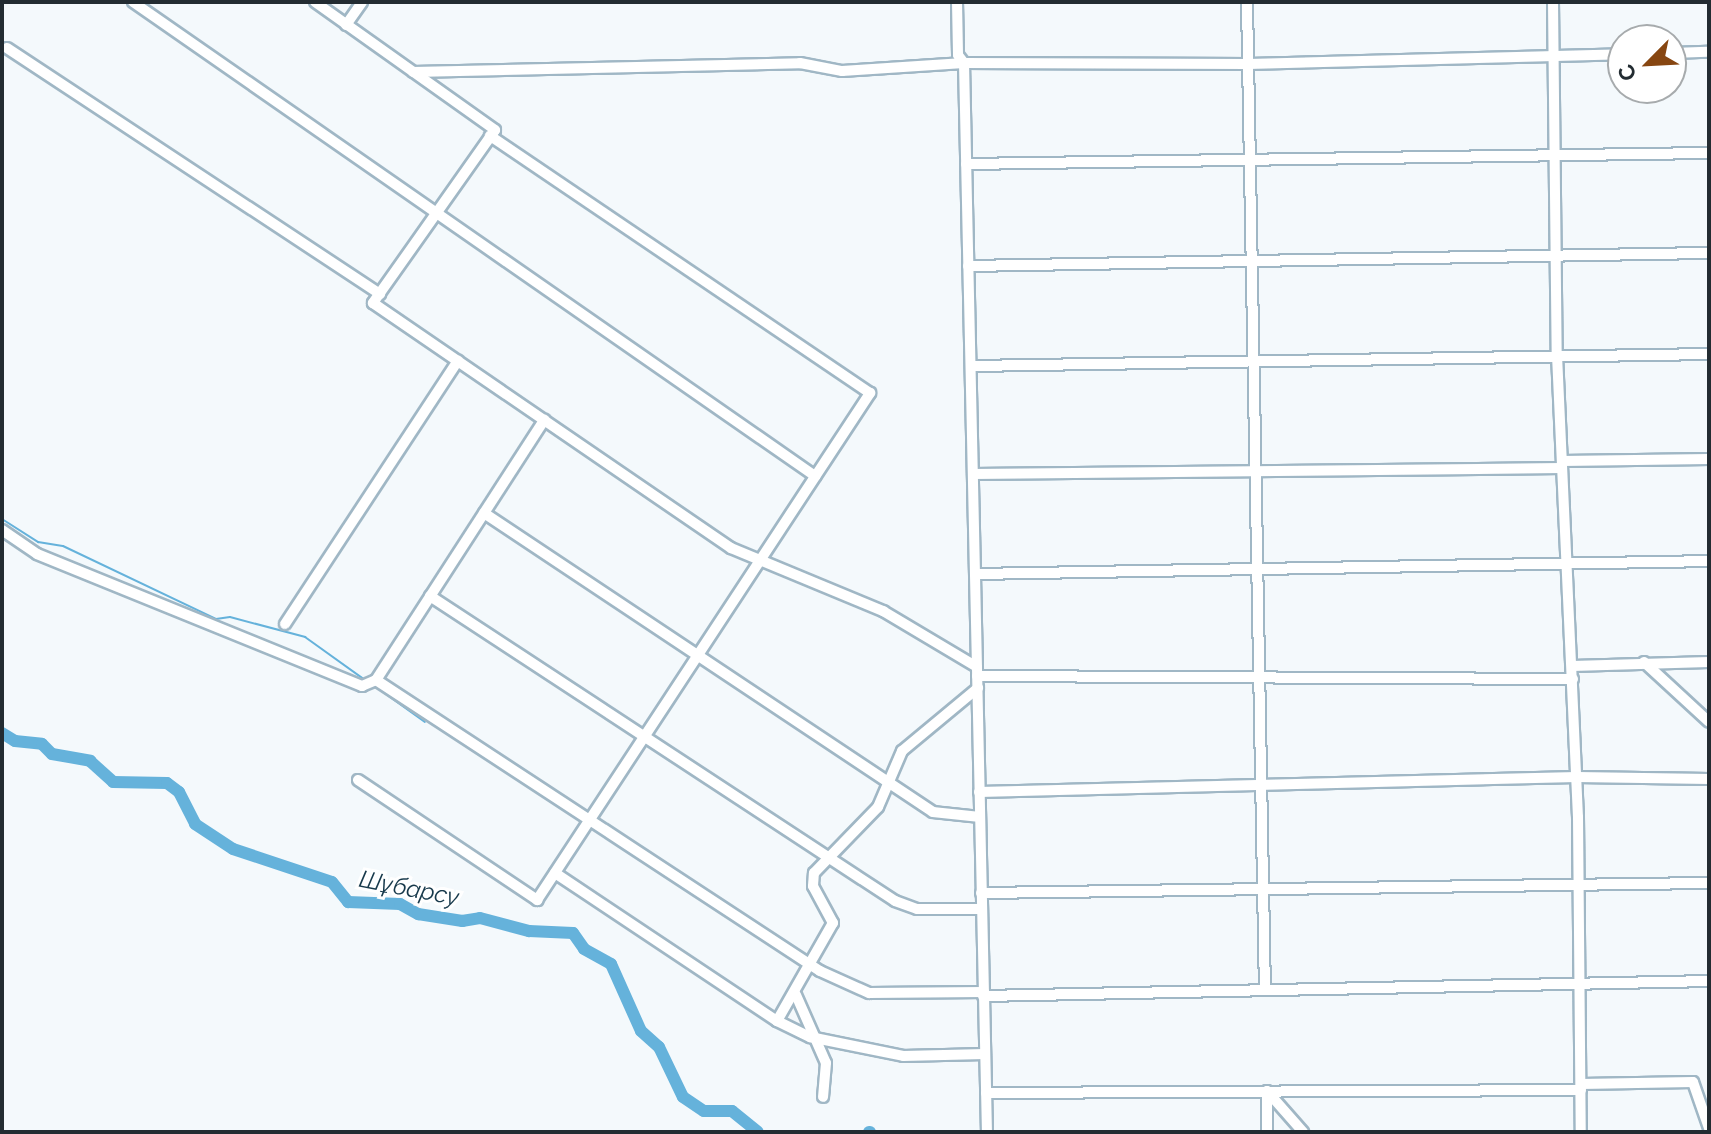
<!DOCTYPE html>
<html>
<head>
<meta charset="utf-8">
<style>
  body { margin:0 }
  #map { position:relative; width:1711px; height:1134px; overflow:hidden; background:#f4f9fc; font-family:Raleway,sans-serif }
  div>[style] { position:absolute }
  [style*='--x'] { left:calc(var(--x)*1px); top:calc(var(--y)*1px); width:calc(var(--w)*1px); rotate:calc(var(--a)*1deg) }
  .stream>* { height:2px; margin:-1px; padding:0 1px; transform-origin:1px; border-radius:1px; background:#65b2db }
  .river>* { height:12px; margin:-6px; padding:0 6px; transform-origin:6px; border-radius:6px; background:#65b2db }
  .roads { filter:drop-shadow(2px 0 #a0b7c5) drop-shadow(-2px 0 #a0b7c5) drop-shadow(0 2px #a0b7c5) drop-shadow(0 -2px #a0b7c5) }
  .minor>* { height:10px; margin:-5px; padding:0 5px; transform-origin:5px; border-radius:5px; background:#fff }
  span { translate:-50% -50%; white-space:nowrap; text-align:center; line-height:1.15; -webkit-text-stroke:6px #fff; paint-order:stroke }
  .water-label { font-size:24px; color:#17394b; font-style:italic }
  .frame { position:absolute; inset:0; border:4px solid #232c32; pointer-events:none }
  .north { position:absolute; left:1607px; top:24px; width:80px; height:80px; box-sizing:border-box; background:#fff; border:2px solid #a7abad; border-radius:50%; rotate:246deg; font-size:22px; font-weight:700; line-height:32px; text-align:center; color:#232c32 }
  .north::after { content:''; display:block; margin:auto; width:28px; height:36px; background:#874611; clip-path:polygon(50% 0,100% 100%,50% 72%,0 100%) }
</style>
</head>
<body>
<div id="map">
  <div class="stream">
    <div style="--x:2;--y:519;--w:43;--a:32.6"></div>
    <div style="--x:38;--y:542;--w:25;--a:9"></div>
    <div style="--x:63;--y:546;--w:170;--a:25.5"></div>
    <div style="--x:216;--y:619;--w:14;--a:-8"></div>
    <div style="--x:230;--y:617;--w:78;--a:14.9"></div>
    <div style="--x:305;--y:637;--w:74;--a:35.6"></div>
    <div style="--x:376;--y:687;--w:60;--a:35.5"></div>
  </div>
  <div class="river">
    <div style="--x:2;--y:733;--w:15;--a:32"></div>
    <div style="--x:15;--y:741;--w:27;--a:6"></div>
    <div style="--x:42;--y:744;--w:14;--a:45"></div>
    <div style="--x:52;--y:754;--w:39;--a:10"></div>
    <div style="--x:90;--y:761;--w:31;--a:42"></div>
    <div style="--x:113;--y:782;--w:54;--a:1.1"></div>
    <div style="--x:167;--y:783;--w:15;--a:37"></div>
    <div style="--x:179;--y:792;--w:36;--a:63"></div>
    <div style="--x:195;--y:824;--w:45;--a:33.3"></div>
    <div style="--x:233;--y:849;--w:104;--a:18.4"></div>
    <div style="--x:332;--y:882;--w:26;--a:51"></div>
    <div style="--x:348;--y:902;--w:52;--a:2.2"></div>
    <div style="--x:400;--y:904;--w:21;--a:29"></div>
    <div style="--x:418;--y:914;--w:45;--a:9"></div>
    <div style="--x:462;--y:921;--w:18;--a:-9"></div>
    <div style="--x:480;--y:918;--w:51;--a:14.9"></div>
    <div style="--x:529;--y:931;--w:44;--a:2.6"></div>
    <div style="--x:573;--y:933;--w:19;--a:55"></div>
    <div style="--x:584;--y:949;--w:31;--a:29"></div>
    <div style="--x:611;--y:964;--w:73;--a:65.9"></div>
    <div style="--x:641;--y:1031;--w:24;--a:42"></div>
    <div style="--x:659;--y:1047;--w:55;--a:64.4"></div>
    <div style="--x:683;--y:1097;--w:25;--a:34"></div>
    <div style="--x:704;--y:1111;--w:28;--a:0"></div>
    <div style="--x:732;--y:1111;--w:33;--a:39"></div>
    <div style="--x:869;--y:1132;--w:1;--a:0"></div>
  </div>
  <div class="roads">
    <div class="minor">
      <div style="--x:133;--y:2;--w:831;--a:34.8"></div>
      <div style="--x:315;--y:2;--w:221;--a:35.4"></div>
      <div style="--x:495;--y:130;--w:212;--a:125.2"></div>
      <div style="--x:373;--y:303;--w:434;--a:34.4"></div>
      <div style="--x:731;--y:548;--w:165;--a:22.5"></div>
      <div style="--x:883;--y:611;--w:109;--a:30.8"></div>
      <div style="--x:957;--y:2;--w:53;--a:88.9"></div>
      <div style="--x:958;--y:55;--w:10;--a:53"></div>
      <div style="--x:964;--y:63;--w:1069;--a:88.77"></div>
      <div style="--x:1247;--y:2;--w:987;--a:88.96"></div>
      <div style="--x:1553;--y:2;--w:353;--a:89.4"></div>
      <div style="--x:1557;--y:355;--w:462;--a:87.4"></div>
      <div style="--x:1578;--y:817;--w:315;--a:89.5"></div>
      <div style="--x:346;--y:25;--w:28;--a:-55"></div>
      <div style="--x:7;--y:48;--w:447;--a:33.4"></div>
      <div style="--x:1671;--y:53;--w:38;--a:-2"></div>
      <div style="--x:413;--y:72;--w:387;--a:-1.3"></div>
      <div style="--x:800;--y:63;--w:43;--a:10.8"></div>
      <div style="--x:842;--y:71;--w:122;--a:-3.8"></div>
      <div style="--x:964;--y:63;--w:284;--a:0.2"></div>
      <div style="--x:1248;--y:64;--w:375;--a:-1.5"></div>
      <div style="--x:966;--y:164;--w:743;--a:-0.85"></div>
      <div style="--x:968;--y:266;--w:741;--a:-1.01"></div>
      <div style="--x:971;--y:366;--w:738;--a:-0.93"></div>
      <div style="--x:1562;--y:461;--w:147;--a:-0.8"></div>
      <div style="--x:973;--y:474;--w:589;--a:-0.58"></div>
      <div style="--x:484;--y:513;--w:539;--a:33.66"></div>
      <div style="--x:933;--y:812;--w:47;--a:6.1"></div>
      <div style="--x:2;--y:530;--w:42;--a:34.4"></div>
      <div style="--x:37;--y:554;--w:351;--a:22.1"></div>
      <div style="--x:362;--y:686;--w:15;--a:-23"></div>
      <div style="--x:376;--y:680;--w:310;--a:-57.1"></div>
      <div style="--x:975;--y:574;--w:734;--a:-1.01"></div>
      <div style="--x:430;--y:596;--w:556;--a:33.26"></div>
      <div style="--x:895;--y:901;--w:23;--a:20"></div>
      <div style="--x:917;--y:909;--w:64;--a:0"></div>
      <div style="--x:285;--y:624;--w:315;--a:-56.7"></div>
      <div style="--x:1644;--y:662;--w:88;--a:42.7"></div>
      <div style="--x:1572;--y:666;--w:137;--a:-1.7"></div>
      <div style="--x:977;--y:676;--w:596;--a:0.29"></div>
      <div style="--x:376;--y:680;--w:531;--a:33.24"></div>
      <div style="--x:820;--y:971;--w:54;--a:24.2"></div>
      <div style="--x:869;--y:993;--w:115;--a:-0.5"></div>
      <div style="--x:358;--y:780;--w:216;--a:33.8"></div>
      <div style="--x:537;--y:900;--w:607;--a:-56.7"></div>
      <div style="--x:870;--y:393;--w:459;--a:-145.9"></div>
      <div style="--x:979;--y:792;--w:598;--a:-1.44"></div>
      <div style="--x:1577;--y:777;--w:132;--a:0.9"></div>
      <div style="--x:555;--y:873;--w:267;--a:33.7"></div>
      <div style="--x:777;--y:1021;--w:37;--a:26"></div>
      <div style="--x:810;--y:1037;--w:95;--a:11.5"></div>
      <div style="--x:903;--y:1056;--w:82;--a:-1.4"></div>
      <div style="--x:981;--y:893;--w:728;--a:-0.79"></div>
      <div style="--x:796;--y:995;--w:74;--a:66.2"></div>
      <div style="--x:826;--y:1063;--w:34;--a:95"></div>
      <div style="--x:983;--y:996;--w:726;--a:-1.18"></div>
      <div style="--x:777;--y:1021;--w:113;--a:-60.3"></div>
      <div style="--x:833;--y:923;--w:42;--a:-118.4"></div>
      <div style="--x:813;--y:886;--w:13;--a:-86"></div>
      <div style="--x:814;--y:873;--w:92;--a:-45.9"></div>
      <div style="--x:878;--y:807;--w:61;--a:-66.8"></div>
      <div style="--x:902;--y:751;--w:99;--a:-39.7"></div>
      <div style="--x:1581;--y:1084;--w:112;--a:-1"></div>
      <div style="--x:1693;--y:1082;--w:49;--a:70.8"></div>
      <div style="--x:1267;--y:1091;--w:55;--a:48.7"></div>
      <div style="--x:1267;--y:1091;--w:41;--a:90"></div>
      <div style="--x:986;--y:1093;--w:595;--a:-0.29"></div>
    </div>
  </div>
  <div class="water-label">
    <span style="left:409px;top:888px;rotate:11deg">Шұбарсу</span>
  </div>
  <div class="frame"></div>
  <div class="north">С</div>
</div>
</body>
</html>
